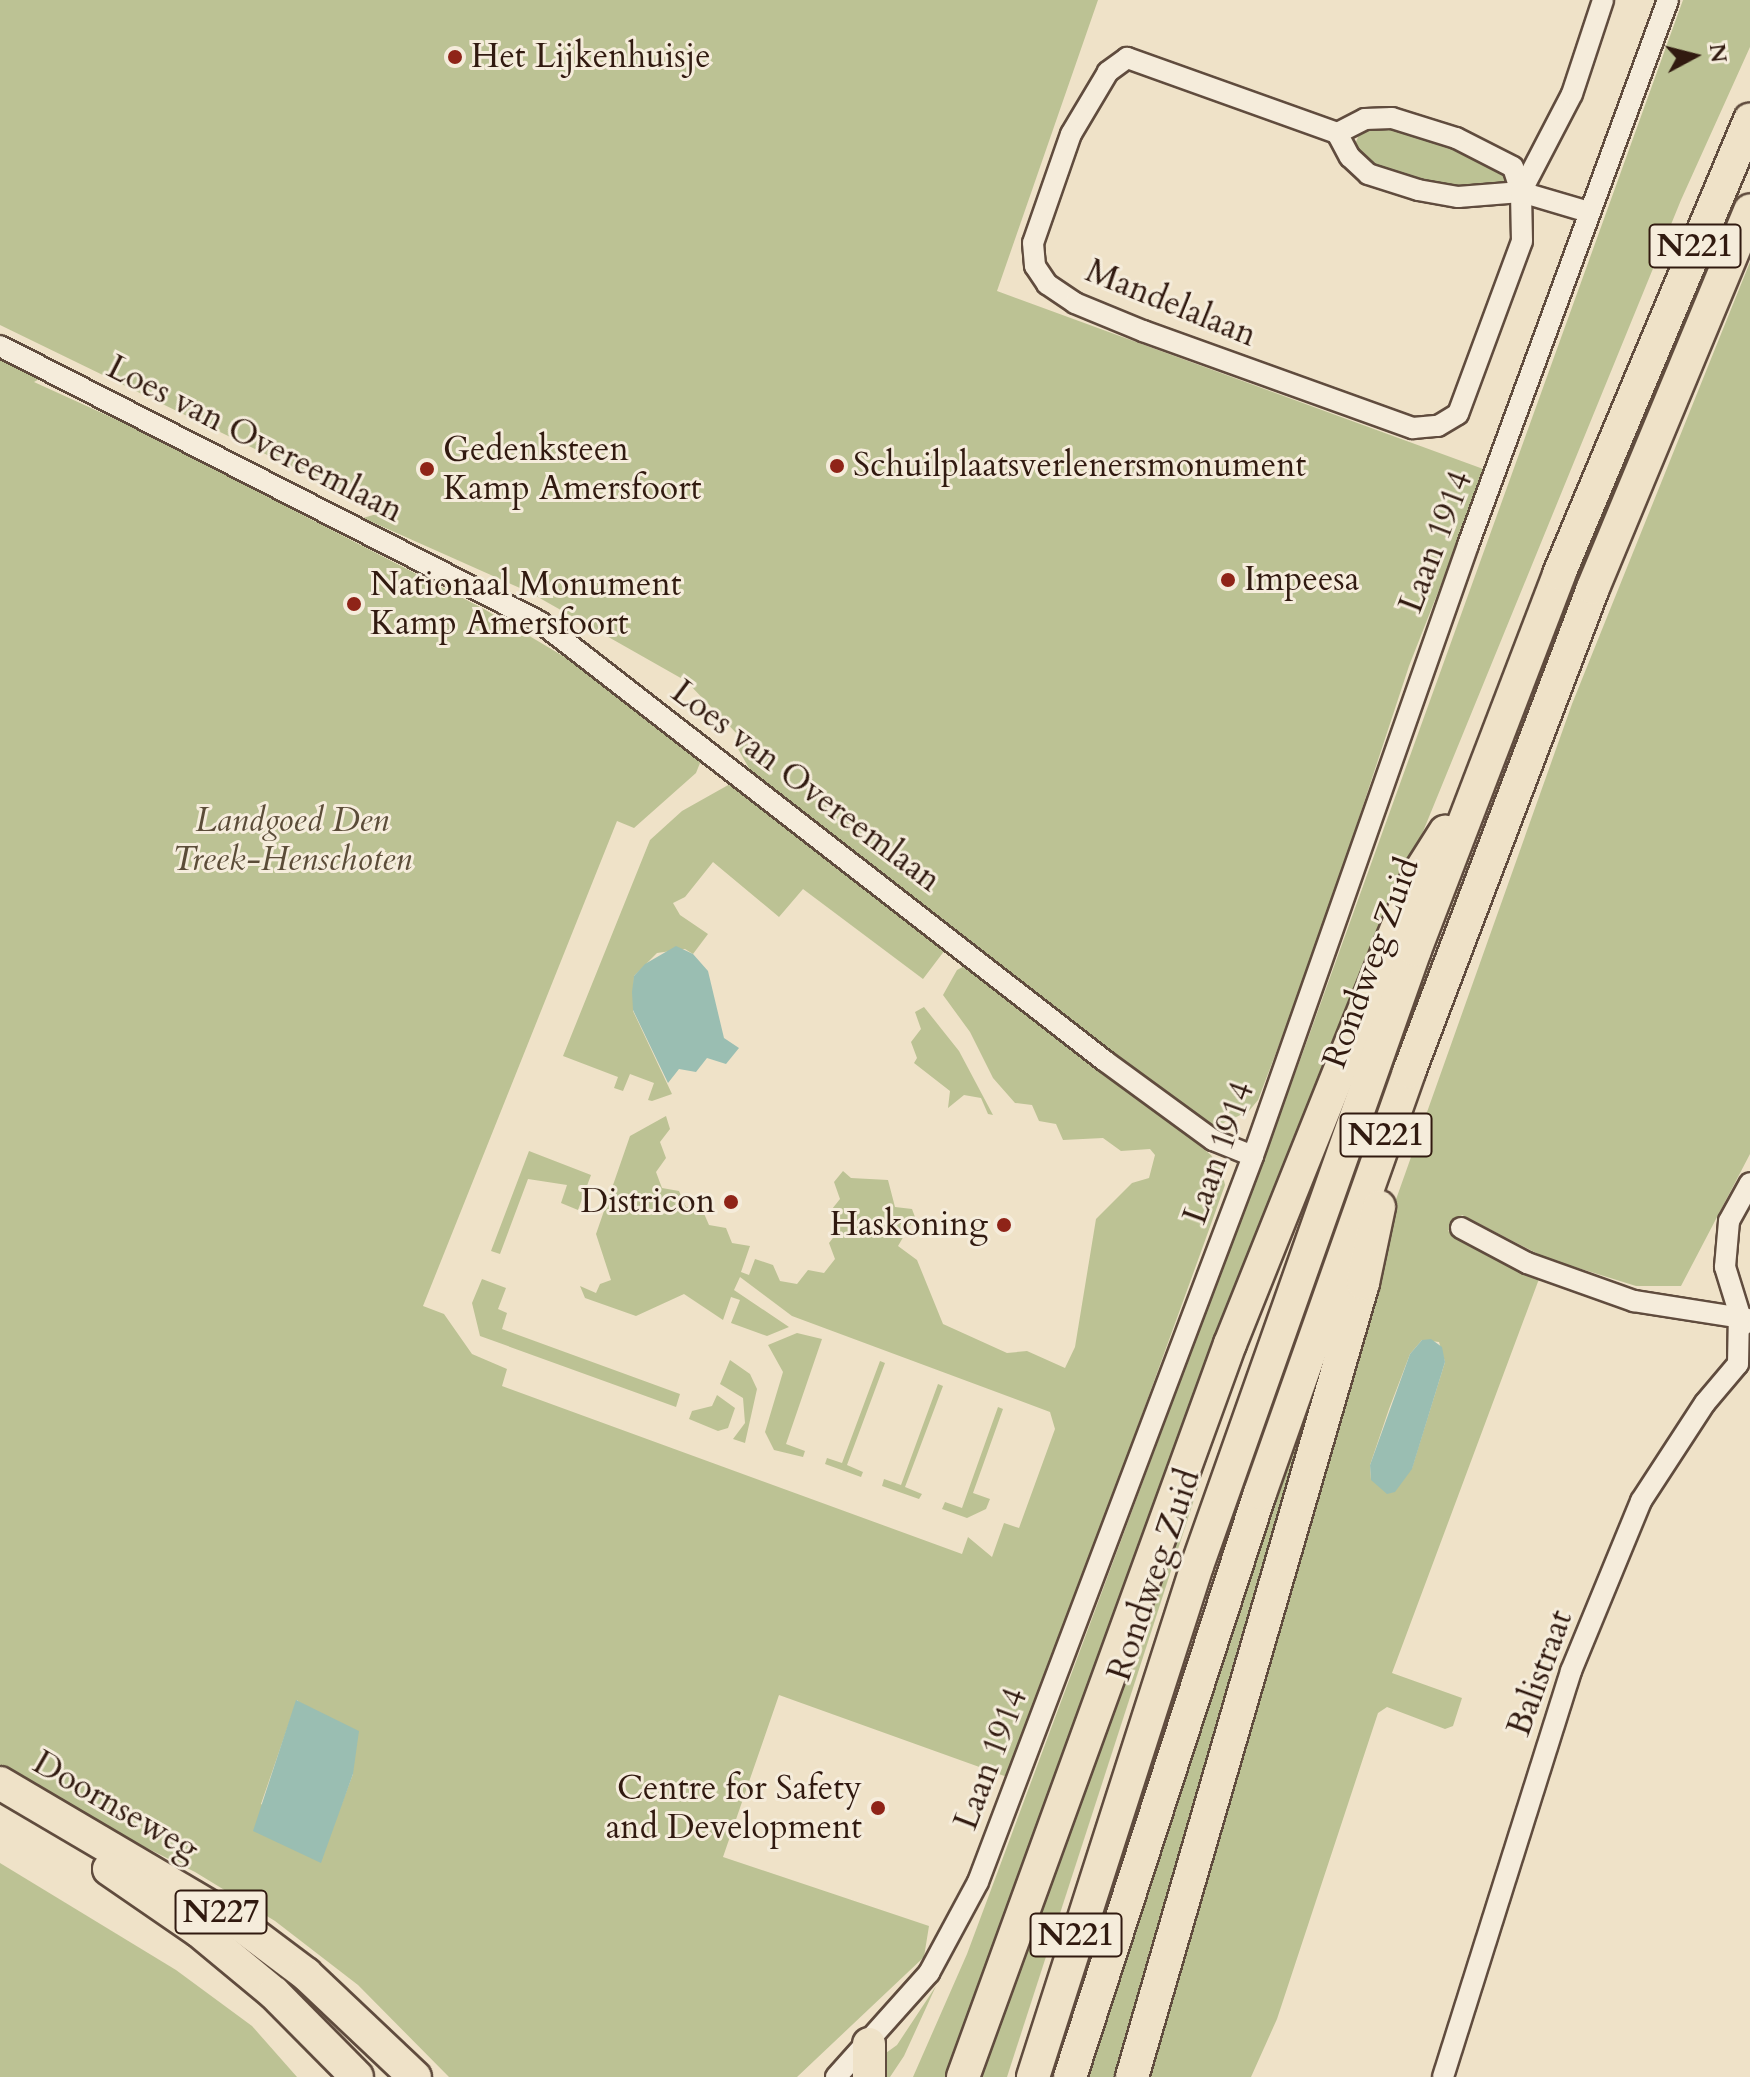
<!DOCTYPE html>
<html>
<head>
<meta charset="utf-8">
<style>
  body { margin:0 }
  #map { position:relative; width:1750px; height:2077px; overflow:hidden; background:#efe2c8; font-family:Cardo,serif }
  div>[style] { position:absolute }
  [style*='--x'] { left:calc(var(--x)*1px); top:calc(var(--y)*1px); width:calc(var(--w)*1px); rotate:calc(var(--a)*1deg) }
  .green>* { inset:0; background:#bcc294 }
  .water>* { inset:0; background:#9abeb2 }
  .roads { filter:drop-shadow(2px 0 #604c3e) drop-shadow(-2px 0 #604c3e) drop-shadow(0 2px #604c3e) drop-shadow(0 -2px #604c3e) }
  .street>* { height:20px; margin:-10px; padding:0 10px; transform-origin:10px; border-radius:10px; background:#f5ecdb }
  .primary>* { height:32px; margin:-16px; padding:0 16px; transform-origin:16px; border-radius:16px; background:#efe2c8 }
  .dots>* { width:22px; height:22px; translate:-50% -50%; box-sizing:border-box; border:4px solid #f5ecdb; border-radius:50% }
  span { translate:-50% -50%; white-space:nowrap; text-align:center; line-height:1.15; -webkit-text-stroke:6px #f5ecdb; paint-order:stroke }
  .shield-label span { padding:2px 6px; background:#f5ecdb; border:2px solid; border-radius:6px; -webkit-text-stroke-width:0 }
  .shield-label { font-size:32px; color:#311a10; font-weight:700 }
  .poi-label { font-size:34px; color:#311a10 }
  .left { translate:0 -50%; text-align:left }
  .right { translate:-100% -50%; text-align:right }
  .street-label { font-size:34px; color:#311a10 }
  .park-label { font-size:34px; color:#5b4c38; font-style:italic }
  .north { position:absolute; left:1654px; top:16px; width:80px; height:80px; -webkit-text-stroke:6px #f5ecdb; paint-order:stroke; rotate:83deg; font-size:22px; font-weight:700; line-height:32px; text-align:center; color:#311a10 }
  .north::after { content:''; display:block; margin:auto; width:28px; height:36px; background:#311a10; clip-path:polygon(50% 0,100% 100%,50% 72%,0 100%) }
</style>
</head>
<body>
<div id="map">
  <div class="green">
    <div style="clip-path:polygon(0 0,1098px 0,997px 291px,1486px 470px,1409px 666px,1318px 942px,1258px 1100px,1249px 1111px,1217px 1126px,1195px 1118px,750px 770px,737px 747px,740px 737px,686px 681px,529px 592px,363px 518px,380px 513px,325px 483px,0 325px)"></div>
    <div style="clip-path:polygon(1683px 0,1750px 0,1750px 47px,1681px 200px,1362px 981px,1075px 1721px,948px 2077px,913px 2077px,967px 1954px,1302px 1055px)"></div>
    <div style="clip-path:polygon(1397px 127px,1458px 147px,1506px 173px,1512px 183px,1470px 189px,1401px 179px,1359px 158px,1355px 144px,1362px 128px)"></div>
    <div style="clip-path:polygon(evenodd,1750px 262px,1750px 1154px,1681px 1286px,1636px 1286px,1546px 1258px,1462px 1215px,1448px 1231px,1539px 1279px,1392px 1673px,1462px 1698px,1453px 1726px,1445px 1729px,1387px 1707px,1378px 1713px,1277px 2019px,1251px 2077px,1139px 2077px,1383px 1236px,1572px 704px,1750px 262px,1422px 1340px,1439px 1342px,1445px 1362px,1412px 1468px,1371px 1480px,1370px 1465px,1389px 1409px,1410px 1354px,1422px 1340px)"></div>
    <div style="clip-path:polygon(evenodd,0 346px,51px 372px,34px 382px,137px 429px,484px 609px,662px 715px,658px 726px,702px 758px,696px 773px,634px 828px,617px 821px,423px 1306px,444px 1314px,472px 1354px,507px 1369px,502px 1386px,962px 1554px,968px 1537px,992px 1557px,1004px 1523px,1019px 1528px,1055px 1429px,1050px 1412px,792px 1316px,740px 1277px,734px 1290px,789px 1327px,767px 1336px,731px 1323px,740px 1300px,731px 1297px,723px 1320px,684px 1294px,636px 1316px,585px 1298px,580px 1286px,596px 1293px,600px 1284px,611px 1280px,596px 1234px,630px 1136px,666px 1116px,670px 1129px,660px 1142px,666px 1158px,656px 1172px,662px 1188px,679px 1191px,686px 1207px,702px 1209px,709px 1225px,726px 1228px,732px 1243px,750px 1246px,741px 1272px,749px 1275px,755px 1259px,773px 1265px,780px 1281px,797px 1284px,808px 1270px,824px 1273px,835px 1259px,829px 1243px,840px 1229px,832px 1209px,840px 1199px,834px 1182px,843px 1171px,851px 1178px,888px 1180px,895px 1207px,912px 1209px,915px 1217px,898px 1246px,917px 1260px,943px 1324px,1007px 1353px,1027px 1351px,1065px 1368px,1075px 1347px,1096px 1219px,1132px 1183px,1149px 1178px,1155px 1155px,1150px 1149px,1121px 1151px,1103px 1138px,1063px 1140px,1056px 1124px,1039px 1121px,1032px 1105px,1015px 1103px,993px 1078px,970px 1032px,943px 995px,957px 970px,970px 963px,1171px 1122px,1211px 1155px,1222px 1172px,1225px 1185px,1202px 1249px,1010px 1778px,779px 1695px,723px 1857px,929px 1926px,924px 1957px,797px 2077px,449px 2077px,358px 1985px,275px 1921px,195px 1872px,0 1775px,0 346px,297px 1700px,353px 1774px,326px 1845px,261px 1804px,297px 1700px)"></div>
    <div style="clip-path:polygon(730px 784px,744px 787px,948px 946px,923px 979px,803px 889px,779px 917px,713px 862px,685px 897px,673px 903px,680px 915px,708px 934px,693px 954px,685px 949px,657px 953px,634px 976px,633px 1011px,672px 1094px,652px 1101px,648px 1100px,654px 1083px,630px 1074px,623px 1091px,614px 1088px,618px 1077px,563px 1056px,650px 840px,682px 811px)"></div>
    <div style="clip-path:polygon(924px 1007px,959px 1051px,993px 1115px,988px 1114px,981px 1098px,964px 1095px,948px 1108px,950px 1091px,914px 1063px,917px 1058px,911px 1042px,921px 1029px,915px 1012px)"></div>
    <div style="clip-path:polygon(529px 1151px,591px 1175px,578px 1210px,561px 1203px,567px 1185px,528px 1179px,500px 1254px,491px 1251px)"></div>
    <div style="clip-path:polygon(1350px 1278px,1123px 2077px,1086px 2077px,1233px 1616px)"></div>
    <div style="clip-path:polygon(482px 1279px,506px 1288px,498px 1309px,507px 1313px,502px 1329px,680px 1394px,676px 1407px,480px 1336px,472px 1303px)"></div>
    <div style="clip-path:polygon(1249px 1330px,1007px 2077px,978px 2077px)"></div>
    <div style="clip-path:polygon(797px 1333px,822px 1339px,786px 1444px,805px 1451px,803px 1457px,774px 1450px,765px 1432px,783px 1372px,768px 1345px)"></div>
    <div style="clip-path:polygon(730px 1360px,750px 1374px,757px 1389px,745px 1443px,733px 1439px,745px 1423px,743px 1398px,720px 1384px)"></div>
    <div style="clip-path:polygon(880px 1361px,885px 1363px,847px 1465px,863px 1472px,861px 1477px,825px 1464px,827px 1458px,842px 1463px)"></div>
    <div style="clip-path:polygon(938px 1384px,943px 1386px,905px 1487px,922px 1494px,919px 1499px,882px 1486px,884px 1479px,901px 1485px)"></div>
    <div style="clip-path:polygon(717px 1395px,735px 1408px,728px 1428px,718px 1431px,689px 1419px,692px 1411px,712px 1406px)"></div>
    <div style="clip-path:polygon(998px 1407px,1003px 1409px,973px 1493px,990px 1499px,986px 1509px,967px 1518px,942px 1509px,945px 1502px,962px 1508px)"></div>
    <div style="clip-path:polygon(0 1863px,176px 1970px,252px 2026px,297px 2077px,0 2077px)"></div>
    <div style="clip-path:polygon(936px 1986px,904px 2056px,890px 2077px,879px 2077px,879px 2058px,897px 2045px)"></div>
  </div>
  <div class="water">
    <div style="clip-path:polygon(676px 946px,693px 954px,708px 971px,724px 1038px,739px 1048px,726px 1064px,707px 1058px,696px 1072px,679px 1069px,668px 1083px,633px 1010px,632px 992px,634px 976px,645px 964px)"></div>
    <div style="clip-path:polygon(1431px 1339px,1442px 1347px,1445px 1362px,1412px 1469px,1395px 1492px,1387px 1494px,1371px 1480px,1370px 1465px,1410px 1354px,1422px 1340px)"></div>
    <div style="clip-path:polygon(296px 1700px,359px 1731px,353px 1774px,321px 1863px,253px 1831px)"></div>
  </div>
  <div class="roads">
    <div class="street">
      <div style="--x:1337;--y:133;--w:223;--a:-160.3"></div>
      <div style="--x:1127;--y:58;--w:24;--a:144"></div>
      <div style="--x:1108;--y:72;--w:72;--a:120.8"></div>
      <div style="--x:1071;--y:134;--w:115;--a:109.2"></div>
      <div style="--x:1033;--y:243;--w:23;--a:85"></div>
      <div style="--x:1035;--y:266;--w:22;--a:56"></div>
      <div style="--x:1047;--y:284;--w:34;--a:34"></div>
      <div style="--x:1075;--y:303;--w:74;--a:22.4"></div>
      <div style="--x:1143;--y:331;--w:287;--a:19.8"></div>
      <div style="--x:1413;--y:428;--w:25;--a:-5"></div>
      <div style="--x:1438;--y:426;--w:23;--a:-31"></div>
      <div style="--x:1458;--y:414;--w:184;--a:-69.7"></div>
      <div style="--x:1522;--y:241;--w:49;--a:-91.2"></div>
      <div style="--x:1521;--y:192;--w:26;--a:-108"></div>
      <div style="--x:1513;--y:167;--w:64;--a:-153"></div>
      <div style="--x:1456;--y:138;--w:67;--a:-162.6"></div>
      <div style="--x:1392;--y:118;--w:27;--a:178"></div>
      <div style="--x:1365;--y:119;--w:31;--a:153"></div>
      <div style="--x:1337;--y:133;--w:27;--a:62"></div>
      <div style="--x:1350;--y:157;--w:25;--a:43"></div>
      <div style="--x:1368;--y:174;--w:52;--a:17.7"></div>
      <div style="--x:1418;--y:190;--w:41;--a:9.9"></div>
      <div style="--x:1458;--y:197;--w:63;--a:-4.5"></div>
      <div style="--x:1521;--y:192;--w:71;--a:16.4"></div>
      <div style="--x:1521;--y:192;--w:110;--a:-62.5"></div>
      <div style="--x:1572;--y:94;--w:99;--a:-71.7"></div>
      <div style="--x:0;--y:346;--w:606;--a:27.07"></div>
      <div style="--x:540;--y:622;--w:716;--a:37.85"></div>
      <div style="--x:1105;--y:1061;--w:134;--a:36.2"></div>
      <div style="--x:1213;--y:1140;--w:43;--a:21.8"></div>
      <div style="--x:1461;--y:1228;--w:75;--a:27.9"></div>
      <div style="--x:1527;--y:1263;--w:114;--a:19.6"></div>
      <div style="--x:1634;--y:1301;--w:115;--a:9"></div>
      <div style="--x:1743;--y:1325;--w:61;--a:-107.2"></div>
      <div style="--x:1725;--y:1267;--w:46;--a:-85"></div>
      <div style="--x:1729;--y:1221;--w:43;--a:-61.1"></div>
      <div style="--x:836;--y:2077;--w:140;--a:-48.2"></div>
      <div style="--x:929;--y:1973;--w:103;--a:-61.7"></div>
      <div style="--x:978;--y:1882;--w:776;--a:-69.25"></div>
      <div style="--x:1253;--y:1156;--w:648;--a:-70.61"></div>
      <div style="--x:1468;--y:545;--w:581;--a:-69.85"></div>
      <div style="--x:1443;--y:2077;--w:426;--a:-72.5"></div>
      <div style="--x:1571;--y:1671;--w:184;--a:-67.6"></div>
      <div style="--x:1641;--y:1501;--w:117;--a:-56.9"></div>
      <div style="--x:1705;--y:1403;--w:51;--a:-49.8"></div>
      <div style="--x:1738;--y:1364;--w:50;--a:-88.9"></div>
    </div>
    <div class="primary">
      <div style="--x:0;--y:1783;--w:276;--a:30.5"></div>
      <div style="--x:238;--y:1923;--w:85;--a:36.9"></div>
      <div style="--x:306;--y:1974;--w:150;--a:43.4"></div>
      <div style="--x:109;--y:1869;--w:109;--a:34.6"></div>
      <div style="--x:199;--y:1931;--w:97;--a:39.6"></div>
      <div style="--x:274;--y:1993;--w:118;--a:45.3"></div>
      <div style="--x:869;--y:2077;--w:33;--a:-90"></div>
      <div style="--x:963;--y:2077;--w:780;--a:-69.99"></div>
      <div style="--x:1230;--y:1344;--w:508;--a:-68.14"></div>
      <div style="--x:1419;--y:873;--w:49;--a:-57.6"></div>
      <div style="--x:1033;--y:2077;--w:537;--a:-72.21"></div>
      <div style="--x:1197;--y:1566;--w:653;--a:-70.51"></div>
      <div style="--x:1415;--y:950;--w:403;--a:-69"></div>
      <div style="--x:1559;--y:574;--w:493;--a:-67.2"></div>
      <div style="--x:1070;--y:2077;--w:614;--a:-71.98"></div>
      <div style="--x:1260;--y:1493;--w:447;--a:-70.5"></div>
      <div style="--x:1409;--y:1072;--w:518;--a:-69.18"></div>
      <div style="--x:1593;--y:588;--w:409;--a:-67.4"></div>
      <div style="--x:1132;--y:2077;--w:827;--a:-73.78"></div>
      <div style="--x:1363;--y:1283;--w:78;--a:-78.1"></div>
    </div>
  </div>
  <div class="dots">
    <div style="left:455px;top:57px;background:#8f2418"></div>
    <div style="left:837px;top:466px;background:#8f2418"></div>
    <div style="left:427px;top:469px;background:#8f2418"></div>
    <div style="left:1228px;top:580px;background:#8f2418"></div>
    <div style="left:354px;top:604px;background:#8f2418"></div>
    <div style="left:731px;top:1202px;background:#8f2418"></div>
    <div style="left:1004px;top:1225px;background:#8f2418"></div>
    <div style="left:878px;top:1808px;background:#8f2418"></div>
  </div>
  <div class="shield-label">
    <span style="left:1695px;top:246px">N221</span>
    <span style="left:1386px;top:1135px">N221</span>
    <span style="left:221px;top:1912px">N227</span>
    <span style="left:1076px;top:1935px">N221</span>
  </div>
  <div class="poi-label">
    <span class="left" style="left:471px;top:57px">Het Lijkenhuisje</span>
    <span class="left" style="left:443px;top:469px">Gedenksteen<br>Kamp Amersfoort</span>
    <span class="left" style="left:853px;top:466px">Schuilplaatsverlenersmonument</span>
    <span class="left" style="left:1244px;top:580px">Impeesa</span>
    <span class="left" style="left:370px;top:604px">Nationaal Monument<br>Kamp Amersfoort</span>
    <span class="right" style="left:715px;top:1202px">Districon</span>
    <span class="right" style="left:988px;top:1225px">Haskoning</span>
    <span class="right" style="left:862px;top:1808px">Centre for Safety<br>and Development</span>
  </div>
  <div class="street-label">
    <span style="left:1171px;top:303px;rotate:22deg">Mandelalaan</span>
    <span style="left:255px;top:439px;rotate:27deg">Loes van Overeemlaan</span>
    <span style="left:1436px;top:542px;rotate:-69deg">Laan 1914</span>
    <span style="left:806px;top:786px;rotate:37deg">Loes van Overeemlaan</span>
    <span style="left:1371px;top:963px;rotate:-70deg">Rondweg Zuid</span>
    <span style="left:1219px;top:1153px;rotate:-70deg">Laan 1914</span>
    <span style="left:1154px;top:1575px;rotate:-71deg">Rondweg Zuid</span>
    <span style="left:1540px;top:1673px;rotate:-70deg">Balistraat</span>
    <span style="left:991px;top:1759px;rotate:-69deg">Laan 1914</span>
    <span style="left:116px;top:1806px;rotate:30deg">Doornseweg</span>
  </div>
  <div class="park-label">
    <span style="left:292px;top:840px">Landgoed Den<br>Treek-Henschoten</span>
  </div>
  <div class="north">N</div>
</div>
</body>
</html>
